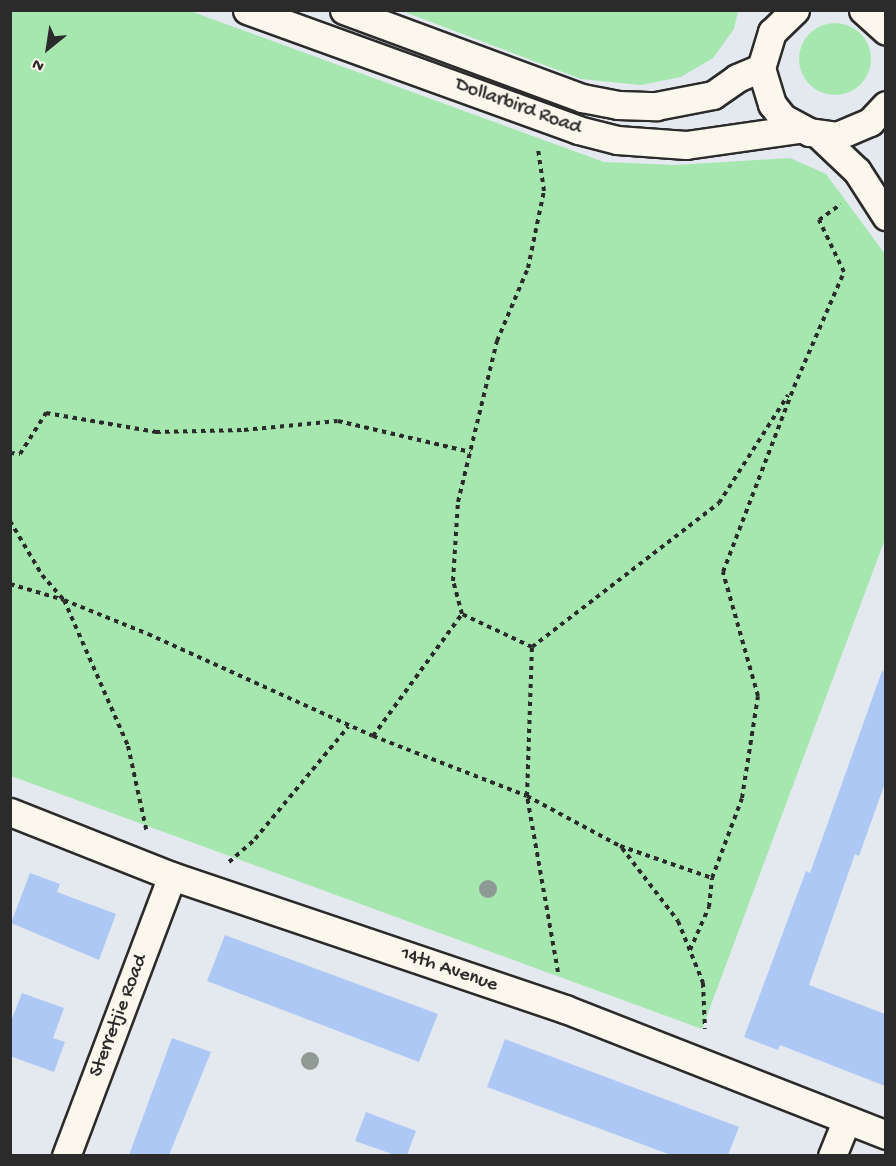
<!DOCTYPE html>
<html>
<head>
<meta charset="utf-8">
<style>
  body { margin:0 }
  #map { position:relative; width:896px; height:1166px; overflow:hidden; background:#e4e9ef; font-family:"Gochi Hand",sans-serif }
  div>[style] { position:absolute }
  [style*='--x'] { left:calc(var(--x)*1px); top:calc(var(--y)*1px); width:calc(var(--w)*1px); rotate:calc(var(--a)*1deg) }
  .green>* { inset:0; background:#a6e7b0 }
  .round { border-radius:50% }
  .building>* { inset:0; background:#adc8f5 }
  .path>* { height:4px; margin-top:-2px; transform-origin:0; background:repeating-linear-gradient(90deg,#2b2b2b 0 4.5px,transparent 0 9px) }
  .roads { filter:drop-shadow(2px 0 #2b2b2b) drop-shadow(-2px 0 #2b2b2b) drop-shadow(0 2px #2b2b2b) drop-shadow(0 -2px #2b2b2b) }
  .street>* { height:27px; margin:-13.5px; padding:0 13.5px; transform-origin:13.5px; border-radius:13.5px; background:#fbf7ec }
  .trees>* { width:18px; height:18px; margin:-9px; border-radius:50%; background:#8f9a95 }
  span { translate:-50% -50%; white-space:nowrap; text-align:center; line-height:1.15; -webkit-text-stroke:4.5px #fbf7ec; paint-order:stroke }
  .street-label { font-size:20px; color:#2b2b2b }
  .frame { position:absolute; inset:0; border:12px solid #2b2b2b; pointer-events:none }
  .north { position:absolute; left:18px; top:18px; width:60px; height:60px; -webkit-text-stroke:4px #fbf7ec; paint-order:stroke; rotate:210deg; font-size:16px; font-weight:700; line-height:24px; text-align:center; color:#2b2b2b }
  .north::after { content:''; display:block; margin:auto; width:21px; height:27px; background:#2b2b2b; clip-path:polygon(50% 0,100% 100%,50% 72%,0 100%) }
</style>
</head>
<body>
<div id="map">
  <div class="green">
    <div style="clip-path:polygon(10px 11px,190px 11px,604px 162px,676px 165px,790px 158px,826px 174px,885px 254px,885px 539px,702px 1029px,11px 776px)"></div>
    <div style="clip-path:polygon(402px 11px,738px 11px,734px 29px,713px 58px,681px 77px,641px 85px,581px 79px)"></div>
    <div class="round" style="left:799px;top:23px;width:72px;height:72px"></div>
  </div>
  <div class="building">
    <div style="clip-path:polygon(882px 671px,885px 672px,885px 783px,859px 856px,855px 854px,809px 985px,885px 1014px,885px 1086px,780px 1045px,778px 1050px,744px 1037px,806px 871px,810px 873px)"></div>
    <div style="clip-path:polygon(30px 873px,60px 884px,57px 892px,116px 914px,99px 960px,11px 923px)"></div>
    <div style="clip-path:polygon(225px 935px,438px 1014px,419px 1062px,207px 981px)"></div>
    <div style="clip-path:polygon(22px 993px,64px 1008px,53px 1038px,65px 1042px,54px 1072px,10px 1056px,10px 1024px)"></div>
    <div style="clip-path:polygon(172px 1038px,211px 1052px,169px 1155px,129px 1155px)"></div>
    <div style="clip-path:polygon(505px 1039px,739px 1127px,728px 1155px,671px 1155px,487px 1087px)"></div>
    <div style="clip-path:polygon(366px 1112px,416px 1131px,407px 1155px,395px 1155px,355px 1141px)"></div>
  </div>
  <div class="path">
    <div style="--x:10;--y:453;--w:10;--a:6"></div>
    <div style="--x:20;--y:454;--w:49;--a:-57.6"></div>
    <div style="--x:46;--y:413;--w:112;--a:9.8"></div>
    <div style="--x:156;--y:432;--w:88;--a:-1.3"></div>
    <div style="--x:244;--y:430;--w:94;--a:-5.5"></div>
    <div style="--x:338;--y:421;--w:136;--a:13.2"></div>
    <div style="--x:10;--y:521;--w:63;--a:59.3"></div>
    <div style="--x:42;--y:575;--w:33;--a:49"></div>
    <div style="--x:64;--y:600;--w:159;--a:66.3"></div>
    <div style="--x:128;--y:746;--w:89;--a:77.7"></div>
    <div style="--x:10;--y:584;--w:56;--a:16.5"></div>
    <div style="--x:64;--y:600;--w:91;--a:22"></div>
    <div style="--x:148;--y:634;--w:247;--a:24.4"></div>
    <div style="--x:373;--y:736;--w:151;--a:-53.9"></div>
    <div style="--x:532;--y:647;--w:77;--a:-154.8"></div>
    <div style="--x:462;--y:614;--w:34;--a:-105"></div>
    <div style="--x:453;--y:581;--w:79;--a:-86.4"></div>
    <div style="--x:458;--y:502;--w:166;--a:-76.4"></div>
    <div style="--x:497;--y:341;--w:79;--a:-67"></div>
    <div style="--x:528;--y:268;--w:79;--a:-78.3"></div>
    <div style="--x:544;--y:191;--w:42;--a:-98.1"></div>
    <div style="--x:373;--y:736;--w:165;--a:21.3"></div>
    <div style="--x:527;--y:796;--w:149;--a:-88.1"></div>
    <div style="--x:532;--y:647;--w:236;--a:-37.6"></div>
    <div style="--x:719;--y:503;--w:128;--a:-57.4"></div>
    <div style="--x:622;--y:848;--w:92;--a:52.5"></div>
    <div style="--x:678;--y:921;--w:67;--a:68"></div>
    <div style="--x:703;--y:983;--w:46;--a:87.5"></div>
    <div style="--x:229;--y:862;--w:35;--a:-41"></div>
    <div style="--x:255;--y:839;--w:146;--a:-50.3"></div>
    <div style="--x:690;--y:950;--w:47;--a:-66.2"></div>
    <div style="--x:709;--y:907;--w:29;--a:-84"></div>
    <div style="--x:558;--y:972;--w:179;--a:-100"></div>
    <div style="--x:527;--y:796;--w:106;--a:28.3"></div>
    <div style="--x:620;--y:846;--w:97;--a:19.2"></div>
    <div style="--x:712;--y:878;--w:85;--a:-69.4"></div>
    <div style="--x:742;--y:798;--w:103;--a:-81.1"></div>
    <div style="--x:758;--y:696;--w:129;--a:-105.8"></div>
    <div style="--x:723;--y:572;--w:198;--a:-69"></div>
    <div style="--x:794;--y:387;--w:125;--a:-66.5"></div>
    <div style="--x:844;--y:272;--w:58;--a:-115.7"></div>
    <div style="--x:819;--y:220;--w:27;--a:-36"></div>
  </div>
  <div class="roads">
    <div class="street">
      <div style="--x:247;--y:10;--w:352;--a:19.9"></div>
      <div style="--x:578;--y:130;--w:40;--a:14.4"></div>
      <div style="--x:617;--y:140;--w:69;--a:4.1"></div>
      <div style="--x:686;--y:145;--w:114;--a:-8.1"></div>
      <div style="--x:344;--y:10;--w:254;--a:20.3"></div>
      <div style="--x:582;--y:98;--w:37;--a:11"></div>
      <div style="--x:618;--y:105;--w:38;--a:2"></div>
      <div style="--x:656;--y:106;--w:58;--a:-10.9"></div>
      <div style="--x:713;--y:95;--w:29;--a:-35"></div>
      <div style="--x:737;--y:78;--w:26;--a:-23"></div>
      <div style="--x:795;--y:10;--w:32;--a:136"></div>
      <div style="--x:772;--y:32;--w:38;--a:107"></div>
      <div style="--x:761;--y:68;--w:38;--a:73"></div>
      <div style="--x:772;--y:104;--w:18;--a:52"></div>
      <div style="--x:783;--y:118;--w:30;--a:28"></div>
      <div style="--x:809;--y:132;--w:28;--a:8"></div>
      <div style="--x:837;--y:136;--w:36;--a:-23"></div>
      <div style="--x:870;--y:122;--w:23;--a:-47"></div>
      <div style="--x:863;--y:10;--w:31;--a:42"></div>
      <div style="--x:819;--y:135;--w:52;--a:43.5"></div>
      <div style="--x:857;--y:171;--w:54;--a:57.2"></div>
      <div style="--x:10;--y:812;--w:174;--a:21.6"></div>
      <div style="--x:172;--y:876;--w:415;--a:18.7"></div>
      <div style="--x:565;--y:1009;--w:345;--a:21.4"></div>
      <div style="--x:66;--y:1156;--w:299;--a:-69.3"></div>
      <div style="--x:832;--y:1156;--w:38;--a:-68"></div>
    </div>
  </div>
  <div class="trees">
    <div style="left:488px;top:889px"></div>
    <div style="left:310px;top:1061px"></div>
  </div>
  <div class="street-label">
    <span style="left:518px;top:107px;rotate:20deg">Dollarbird Road</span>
    <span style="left:449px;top:970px;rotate:19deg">14th Avenue</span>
    <span style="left:119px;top:1016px;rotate:-69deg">Sterretjie Road</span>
  </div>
  <div class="frame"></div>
  <div class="north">N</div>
</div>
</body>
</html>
